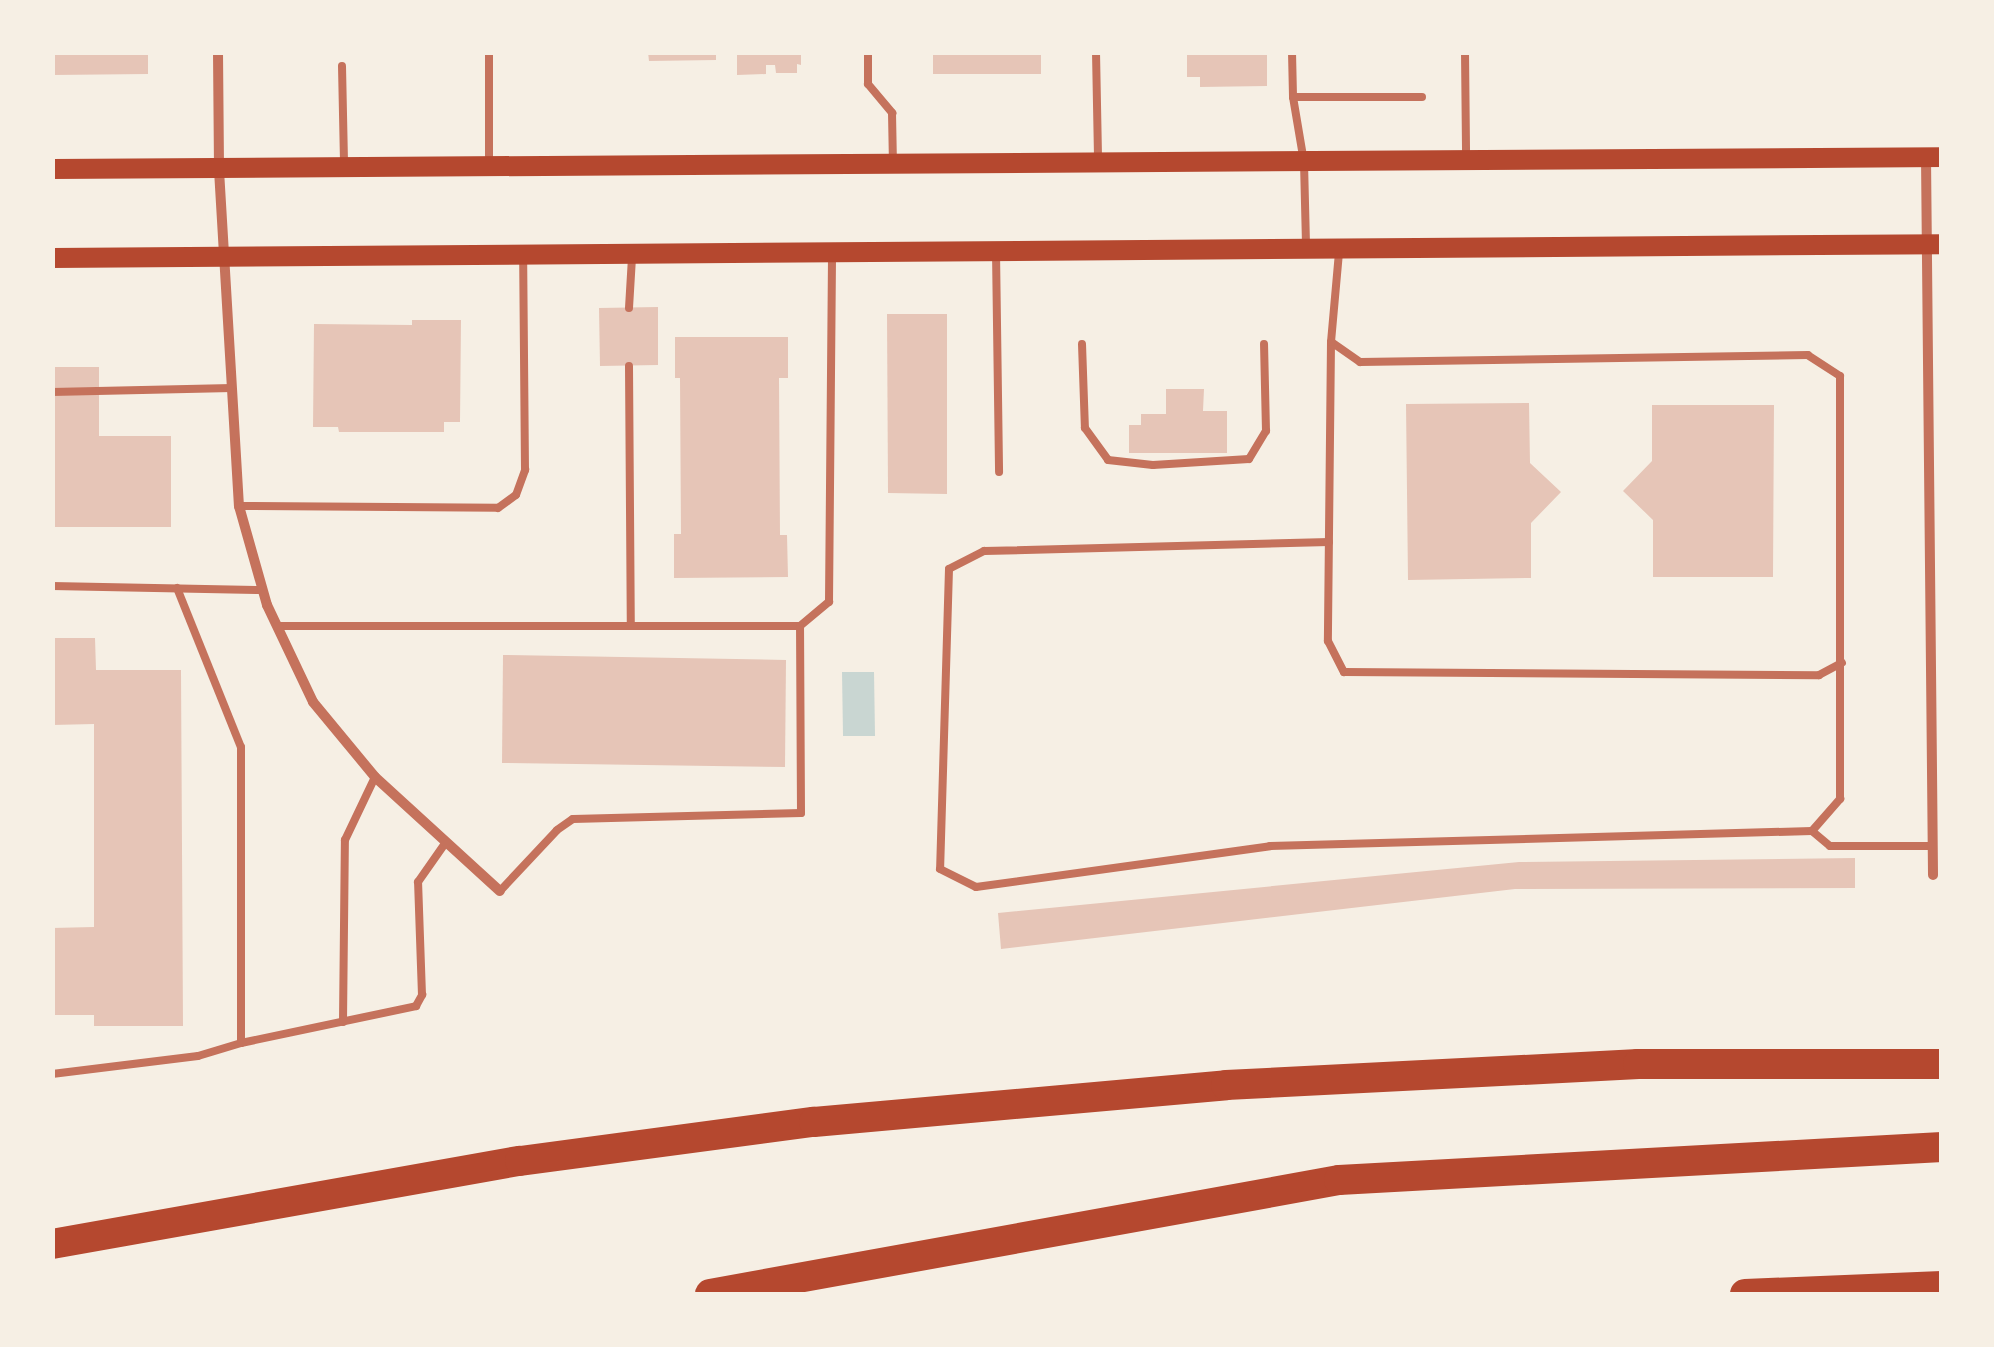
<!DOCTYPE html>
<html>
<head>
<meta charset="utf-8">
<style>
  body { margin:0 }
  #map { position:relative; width:1994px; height:1347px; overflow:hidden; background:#f6efe4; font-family:Raleway,sans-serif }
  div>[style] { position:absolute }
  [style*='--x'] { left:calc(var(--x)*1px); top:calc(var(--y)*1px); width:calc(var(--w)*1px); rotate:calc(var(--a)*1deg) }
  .water>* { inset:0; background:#c9d6d2 }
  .building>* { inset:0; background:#e6c5b7 }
  .service>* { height:8px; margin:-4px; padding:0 4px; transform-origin:4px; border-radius:4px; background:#c5725c }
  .minor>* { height:10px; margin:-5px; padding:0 5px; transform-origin:5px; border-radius:5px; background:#c5725c }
  .secondary>* { height:20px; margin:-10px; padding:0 10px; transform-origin:10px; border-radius:10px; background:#b5482f }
  .motorway>* { height:30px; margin:-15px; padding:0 15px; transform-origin:15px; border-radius:15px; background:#b5482f }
  span { translate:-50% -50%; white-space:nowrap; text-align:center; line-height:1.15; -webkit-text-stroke:9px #f6efe4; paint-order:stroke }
  .frame { position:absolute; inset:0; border:55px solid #f6efe4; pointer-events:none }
</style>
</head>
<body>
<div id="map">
  <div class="water">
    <div style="clip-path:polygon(842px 672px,874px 672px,875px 736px,843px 736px)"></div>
  </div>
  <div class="building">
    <div style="clip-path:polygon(52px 52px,148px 52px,148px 74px,52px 75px)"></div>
    <div style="clip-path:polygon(648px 52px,716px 52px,716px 60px,649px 61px)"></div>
    <div style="clip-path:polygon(737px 52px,801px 52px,801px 65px,797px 64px,797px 73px,776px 73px,775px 65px,766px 65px,766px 74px,737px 75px)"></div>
    <div style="clip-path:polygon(933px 52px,1041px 52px,1041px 74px,933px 74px)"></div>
    <div style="clip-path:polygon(1187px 52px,1267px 52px,1267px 86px,1200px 87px,1200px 77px,1187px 77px)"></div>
    <div style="clip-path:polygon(658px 307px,658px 365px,600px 366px,599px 308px)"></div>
    <div style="clip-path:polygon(887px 314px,947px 314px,947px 494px,888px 493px)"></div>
    <div style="clip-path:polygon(412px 320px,461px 320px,460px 422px,444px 422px,444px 432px,339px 432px,338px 427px,313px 427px,314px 324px,412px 325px)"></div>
    <div style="clip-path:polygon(675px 337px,788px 337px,788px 378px,779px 378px,780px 535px,787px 535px,788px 577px,674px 578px,674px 534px,681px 534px,680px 378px,675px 378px)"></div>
    <div style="clip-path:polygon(52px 367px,99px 367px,99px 436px,171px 436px,171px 527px,52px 527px)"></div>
    <div style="clip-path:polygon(1166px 389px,1204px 389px,1203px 411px,1227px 411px,1227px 453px,1129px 453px,1129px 425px,1141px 425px,1141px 414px,1166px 414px)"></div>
    <div style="clip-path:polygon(1529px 403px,1530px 463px,1561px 492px,1531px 523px,1531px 578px,1408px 580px,1406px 404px)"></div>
    <div style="clip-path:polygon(1652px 405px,1774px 405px,1773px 577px,1653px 577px,1653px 520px,1623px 491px,1652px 461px)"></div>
    <div style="clip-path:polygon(52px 638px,95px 638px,96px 670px,181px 670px,183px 1026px,94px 1026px,94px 1015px,52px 1015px,52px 928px,94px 927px,94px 724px,52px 725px)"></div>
    <div style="clip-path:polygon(503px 655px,786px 660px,785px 767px,502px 763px)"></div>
    <div style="clip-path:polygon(1855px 858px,1855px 888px,1515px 889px,1001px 949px,998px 913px,1519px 862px)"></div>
  </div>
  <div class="service">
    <div style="--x:489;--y:52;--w:111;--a:90"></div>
    <div style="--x:868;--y:52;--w:32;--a:90"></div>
    <div style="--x:868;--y:84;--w:38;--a:50"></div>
    <div style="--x:892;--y:113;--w:50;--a:88.9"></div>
    <div style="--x:1096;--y:52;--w:109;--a:88.9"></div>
    <div style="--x:1292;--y:52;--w:45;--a:88.7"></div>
    <div style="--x:1293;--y:97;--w:66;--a:80.4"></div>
    <div style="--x:1304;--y:162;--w:83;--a:88.6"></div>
    <div style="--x:1465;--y:52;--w:104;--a:89.4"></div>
    <div style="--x:342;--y:66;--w:99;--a:88.8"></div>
    <div style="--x:1293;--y:97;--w:129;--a:0"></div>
    <div style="--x:996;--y:252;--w:220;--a:89.2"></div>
    <div style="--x:629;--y:308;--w:51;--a:-86.6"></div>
    <div style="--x:1331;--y:342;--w:299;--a:90.6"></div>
    <div style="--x:1328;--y:641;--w:35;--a:63"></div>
    <div style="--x:1344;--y:672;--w:475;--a:0.4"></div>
    <div style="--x:1819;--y:675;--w:26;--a:-28"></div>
    <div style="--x:1082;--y:344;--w:84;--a:88"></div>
    <div style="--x:1085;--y:428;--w:39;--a:54"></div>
    <div style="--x:1108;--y:460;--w:45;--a:6.3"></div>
    <div style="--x:1153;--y:465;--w:96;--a:-3.6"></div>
    <div style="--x:1249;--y:459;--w:33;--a:-59"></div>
    <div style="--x:1266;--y:431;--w:87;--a:-91.3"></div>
    <div style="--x:629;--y:366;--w:260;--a:89.6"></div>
    <div style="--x:52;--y:392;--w:180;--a:-1.3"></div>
    <div style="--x:239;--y:506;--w:259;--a:0.4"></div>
    <div style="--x:498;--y:508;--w:22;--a:-36"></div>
    <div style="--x:516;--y:495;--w:27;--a:-70"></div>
    <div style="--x:525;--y:470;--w:213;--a:-90.5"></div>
    <div style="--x:1329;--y:542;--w:345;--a:178.5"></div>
    <div style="--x:984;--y:551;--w:39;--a:153"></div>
    <div style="--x:949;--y:569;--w:300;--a:91.7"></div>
    <div style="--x:940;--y:869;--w:40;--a:26.6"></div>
    <div style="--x:976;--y:887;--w:297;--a:-7.9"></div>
    <div style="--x:1270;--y:846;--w:542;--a:-1.59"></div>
    <div style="--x:1812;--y:831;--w:43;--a:-48.8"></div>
    <div style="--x:1840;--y:799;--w:423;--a:-90"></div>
    <div style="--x:1840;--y:376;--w:38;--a:-147"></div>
    <div style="--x:1808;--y:355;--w:448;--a:179.1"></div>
    <div style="--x:1360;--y:362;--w:35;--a:-145"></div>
    <div style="--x:1331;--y:342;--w:89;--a:-84.9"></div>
    <div style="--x:52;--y:586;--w:211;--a:1.1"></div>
    <div style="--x:177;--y:588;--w:171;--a:68.1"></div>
    <div style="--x:241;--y:747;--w:296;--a:90"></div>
    <div style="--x:241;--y:1043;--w:179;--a:-11.9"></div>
    <div style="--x:416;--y:1006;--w:13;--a:-61"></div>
    <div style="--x:422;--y:995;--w:113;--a:-92"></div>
    <div style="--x:418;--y:882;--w:49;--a:-55"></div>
    <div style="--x:277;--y:626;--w:523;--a:0"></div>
    <div style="--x:800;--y:626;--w:38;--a:-40"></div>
    <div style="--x:829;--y:602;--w:349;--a:-89.5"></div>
    <div style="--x:1812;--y:831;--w:23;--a:40"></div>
    <div style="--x:1830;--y:846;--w:102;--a:0"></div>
    <div style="--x:500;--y:891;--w:83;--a:-46.9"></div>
    <div style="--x:557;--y:830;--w:19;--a:-35"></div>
    <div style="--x:573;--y:819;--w:228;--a:-1.5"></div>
    <div style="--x:801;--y:813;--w:187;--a:-90.3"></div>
    <div style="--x:343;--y:1022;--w:182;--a:-89.4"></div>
    <div style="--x:345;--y:840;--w:70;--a:-64.5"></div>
    <div style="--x:52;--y:1074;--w:147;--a:-7"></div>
    <div style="--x:198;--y:1056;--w:45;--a:-16.8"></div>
  </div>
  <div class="minor">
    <div style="--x:218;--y:52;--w:118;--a:89.5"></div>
    <div style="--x:219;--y:170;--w:337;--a:86.6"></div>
    <div style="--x:239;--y:506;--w:103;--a:74.2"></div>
    <div style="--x:267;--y:605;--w:107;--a:64.6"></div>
    <div style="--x:313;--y:702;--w:97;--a:50.4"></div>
    <div style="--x:375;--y:777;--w:169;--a:42.4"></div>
    <div style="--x:1926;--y:157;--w:718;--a:89.44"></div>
  </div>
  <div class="secondary">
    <div style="--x:52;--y:169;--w:1890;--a:-0.36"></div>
    <div style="--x:52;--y:258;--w:1890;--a:-0.42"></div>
  </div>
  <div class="motorway">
    <div style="--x:52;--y:1244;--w:475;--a:-10.1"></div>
    <div style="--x:520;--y:1161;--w:297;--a:-7.6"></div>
    <div style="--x:814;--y:1122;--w:414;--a:-5.1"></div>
    <div style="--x:1226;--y:1085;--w:413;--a:-2.9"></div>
    <div style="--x:1638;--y:1064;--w:304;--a:0"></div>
    <div style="--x:710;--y:1294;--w:639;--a:-10.27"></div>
    <div style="--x:1339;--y:1180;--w:604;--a:-3.13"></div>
    <div style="--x:1745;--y:1294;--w:197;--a:-2.3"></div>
  </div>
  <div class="frame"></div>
</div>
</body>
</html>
